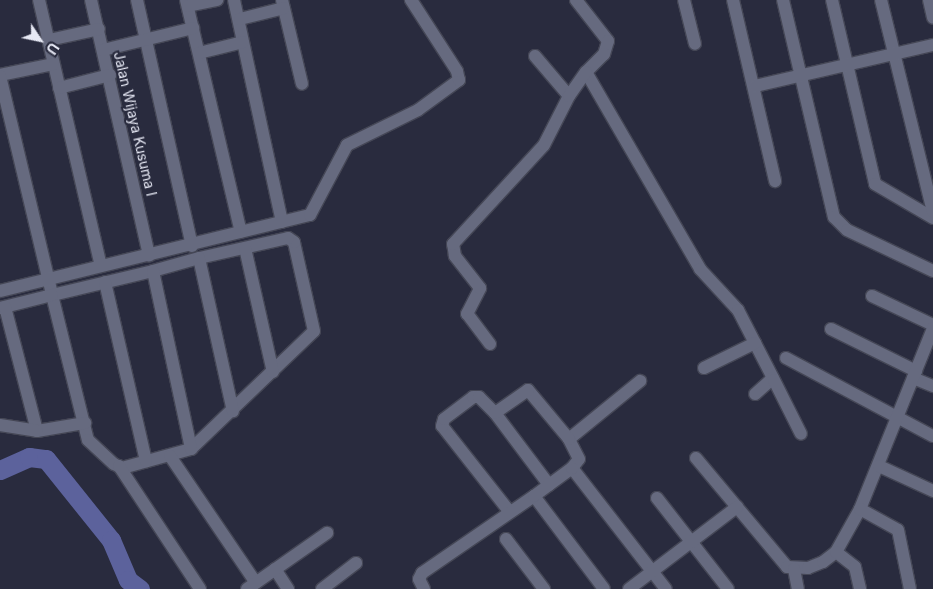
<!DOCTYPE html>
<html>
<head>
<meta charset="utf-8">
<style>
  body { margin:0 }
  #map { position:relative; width:933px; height:589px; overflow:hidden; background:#292b3e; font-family:Inter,sans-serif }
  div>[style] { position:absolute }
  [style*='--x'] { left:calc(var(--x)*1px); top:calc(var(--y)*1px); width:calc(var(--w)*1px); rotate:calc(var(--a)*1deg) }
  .river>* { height:19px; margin:-9.5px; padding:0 9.5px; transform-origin:9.5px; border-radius:9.5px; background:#5c629c }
  .roads { filter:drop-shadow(1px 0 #454756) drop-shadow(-1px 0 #454756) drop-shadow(0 1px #454756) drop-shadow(0 -1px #454756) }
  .minor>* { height:12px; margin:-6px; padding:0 6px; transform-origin:6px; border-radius:6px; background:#666a7f }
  span { translate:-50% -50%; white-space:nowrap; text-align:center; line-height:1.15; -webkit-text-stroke:4.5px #292b3e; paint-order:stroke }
  .street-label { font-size:14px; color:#e6e8f4 }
  .north { position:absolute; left:15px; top:15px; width:50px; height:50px; -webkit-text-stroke:4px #292b3e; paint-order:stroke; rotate:124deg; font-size:14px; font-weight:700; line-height:20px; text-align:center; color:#e6e8f4 }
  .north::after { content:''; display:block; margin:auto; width:18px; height:22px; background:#e6e8f4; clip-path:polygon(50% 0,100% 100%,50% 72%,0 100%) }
</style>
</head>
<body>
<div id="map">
  <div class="river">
    <div style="--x:0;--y:470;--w:32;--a:-24"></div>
    <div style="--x:29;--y:457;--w:17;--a:7"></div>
    <div style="--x:46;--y:459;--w:104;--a:51.3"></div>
    <div style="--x:111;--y:540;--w:43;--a:67"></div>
    <div style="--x:128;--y:580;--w:15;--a:37"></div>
  </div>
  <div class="roads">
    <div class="minor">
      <div style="--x:39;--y:0;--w:273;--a:76.9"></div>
      <div style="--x:91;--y:0;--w:262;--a:77.2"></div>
      <div style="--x:137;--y:0;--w:252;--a:77.4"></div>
      <div style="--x:186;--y:0;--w:238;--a:76.7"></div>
      <div style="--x:234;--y:0;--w:227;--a:77.8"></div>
      <div style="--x:282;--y:0;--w:86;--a:76.6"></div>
      <div style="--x:576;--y:0;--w:52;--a:52"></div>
      <div style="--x:608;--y:41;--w:14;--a:107"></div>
      <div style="--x:604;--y:54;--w:25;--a:135"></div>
      <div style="--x:586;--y:72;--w:228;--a:59.9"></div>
      <div style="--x:700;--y:269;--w:56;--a:47.2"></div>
      <div style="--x:738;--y:310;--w:76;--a:62.8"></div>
      <div style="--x:773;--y:378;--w:24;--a:138"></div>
      <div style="--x:684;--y:0;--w:45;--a:76"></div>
      <div style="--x:733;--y:0;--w:186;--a:76.9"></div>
      <div style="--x:783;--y:0;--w:223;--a:76.8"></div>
      <div style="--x:834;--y:217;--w:18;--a:45"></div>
      <div style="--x:847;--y:230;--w:95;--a:25.5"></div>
      <div style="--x:832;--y:0;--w:189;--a:76.8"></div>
      <div style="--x:875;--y:184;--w:67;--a:30.4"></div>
      <div style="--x:881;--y:0;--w:218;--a:76.2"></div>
      <div style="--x:929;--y:0;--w:18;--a:77"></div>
      <div style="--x:188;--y:6;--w:30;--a:-12"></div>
      <div style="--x:240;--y:19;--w:45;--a:-14"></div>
      <div style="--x:49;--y:40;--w:51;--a:-12.4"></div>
      <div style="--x:103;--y:50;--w:93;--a:-13.7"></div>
      <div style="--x:199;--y:53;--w:45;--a:-14"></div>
      <div style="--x:535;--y:56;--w:52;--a:49.6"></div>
      <div style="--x:0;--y:75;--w:54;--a:-11.7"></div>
      <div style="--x:0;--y:76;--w:225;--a:76.6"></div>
      <div style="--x:52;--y:295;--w:149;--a:76.1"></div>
      <div style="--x:88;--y:440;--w:35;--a:43"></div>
      <div style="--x:114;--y:464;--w:9;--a:27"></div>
      <div style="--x:122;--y:468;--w:72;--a:-15.4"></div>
      <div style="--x:191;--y:449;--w:170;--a:-43.8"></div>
      <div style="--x:314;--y:331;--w:91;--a:-102.7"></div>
      <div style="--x:294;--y:242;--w:7;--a:-146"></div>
      <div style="--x:288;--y:238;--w:91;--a:167.3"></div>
      <div style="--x:199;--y:258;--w:48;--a:164.2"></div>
      <div style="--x:153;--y:271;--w:104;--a:166.6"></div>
      <div style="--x:52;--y:295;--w:54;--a:166"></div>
      <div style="--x:755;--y:86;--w:183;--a:-13"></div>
      <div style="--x:59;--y:88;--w:53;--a:-14.3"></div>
      <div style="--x:245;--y:248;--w:127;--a:77.3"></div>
      <div style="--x:199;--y:258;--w:157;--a:77.5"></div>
      <div style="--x:153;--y:271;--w:182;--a:77.9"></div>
      <div style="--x:105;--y:282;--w:184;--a:77.1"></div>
      <div style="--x:0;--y:291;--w:319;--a:-13.8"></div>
      <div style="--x:310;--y:215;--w:79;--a:-62.1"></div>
      <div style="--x:347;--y:145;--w:79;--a:-26.2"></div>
      <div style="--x:418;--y:110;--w:51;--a:-36.2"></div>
      <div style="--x:459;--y:80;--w:9;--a:-103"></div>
      <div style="--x:457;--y:71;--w:85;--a:-122.9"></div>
      <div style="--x:872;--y:296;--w:68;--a:25.4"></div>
      <div style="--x:5;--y:307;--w:128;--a:75.5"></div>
      <div style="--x:37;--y:431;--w:49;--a:-9.5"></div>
      <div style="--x:831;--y:329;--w:95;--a:26.3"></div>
      <div style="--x:490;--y:344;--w:38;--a:-127"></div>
      <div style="--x:467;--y:314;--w:29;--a:-63"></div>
      <div style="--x:480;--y:288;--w:41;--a:-128"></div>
      <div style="--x:455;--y:256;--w:12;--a:-99"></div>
      <div style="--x:453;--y:244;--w:134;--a:-47.4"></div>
      <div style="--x:544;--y:145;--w:55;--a:-63"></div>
      <div style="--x:569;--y:96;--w:29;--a:-55"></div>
      <div style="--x:786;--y:358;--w:166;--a:28"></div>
      <div style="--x:704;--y:368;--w:57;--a:-26.1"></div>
      <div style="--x:913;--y:378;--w:22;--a:22"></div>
      <div style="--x:774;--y:380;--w:60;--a:63.4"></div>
      <div style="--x:0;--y:425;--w:37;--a:9"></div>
      <div style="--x:569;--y:439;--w:92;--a:-39.2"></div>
      <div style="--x:170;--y:456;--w:153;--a:55.9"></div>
      <div style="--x:696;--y:458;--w:142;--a:50.1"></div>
      <div style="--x:787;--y:567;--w:21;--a:3"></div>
      <div style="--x:808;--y:568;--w:16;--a:-22"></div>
      <div style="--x:823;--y:562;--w:16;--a:-38"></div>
      <div style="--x:836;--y:552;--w:49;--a:-60.8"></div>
      <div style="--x:860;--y:509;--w:195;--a:-68"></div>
      <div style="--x:119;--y:466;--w:147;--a:56.6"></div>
      <div style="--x:879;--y:466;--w:60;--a:24.8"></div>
      <div style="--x:572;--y:468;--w:153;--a:52.2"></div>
      <div style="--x:534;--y:496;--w:116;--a:53"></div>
      <div style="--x:657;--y:498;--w:115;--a:52"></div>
      <div style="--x:860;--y:509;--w:43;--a:28.9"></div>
      <div style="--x:898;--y:530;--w:60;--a:78.5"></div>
      <div style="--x:509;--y:511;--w:108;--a:-128.2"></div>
      <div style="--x:442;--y:426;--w:7;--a:-74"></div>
      <div style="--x:444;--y:419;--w:36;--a:-37"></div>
      <div style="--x:473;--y:397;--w:6;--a:0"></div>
      <div style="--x:479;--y:397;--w:23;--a:45"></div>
      <div style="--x:495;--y:413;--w:90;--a:53.1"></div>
      <div style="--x:506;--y:539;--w:63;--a:52.8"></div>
      <div style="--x:836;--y:552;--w:24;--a:38"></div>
      <div style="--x:855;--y:567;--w:23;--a:77"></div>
      <div style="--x:275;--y:569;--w:24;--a:57"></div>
      <div style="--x:794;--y:569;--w:20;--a:79"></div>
      <div style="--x:247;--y:589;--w:98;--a:-35"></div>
      <div style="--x:322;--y:589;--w:43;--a:-37.4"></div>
      <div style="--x:424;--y:589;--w:11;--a:-117"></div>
      <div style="--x:419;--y:579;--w:7;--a:-63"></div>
      <div style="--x:422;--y:573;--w:136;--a:-34.5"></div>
      <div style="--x:534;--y:496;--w:47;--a:-36.4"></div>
      <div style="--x:572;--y:468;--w:11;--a:-52"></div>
      <div style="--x:579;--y:459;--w:22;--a:-117"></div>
      <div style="--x:569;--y:439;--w:64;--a:-129.9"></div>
      <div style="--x:528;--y:390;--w:40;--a:145.1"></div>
      <div style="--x:629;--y:589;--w:136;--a:-37.2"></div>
    </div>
  </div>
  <div class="street-label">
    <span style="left:135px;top:124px;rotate:77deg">Jalan Wijaya Kusuma I</span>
  </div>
  <div class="north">U</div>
</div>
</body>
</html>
